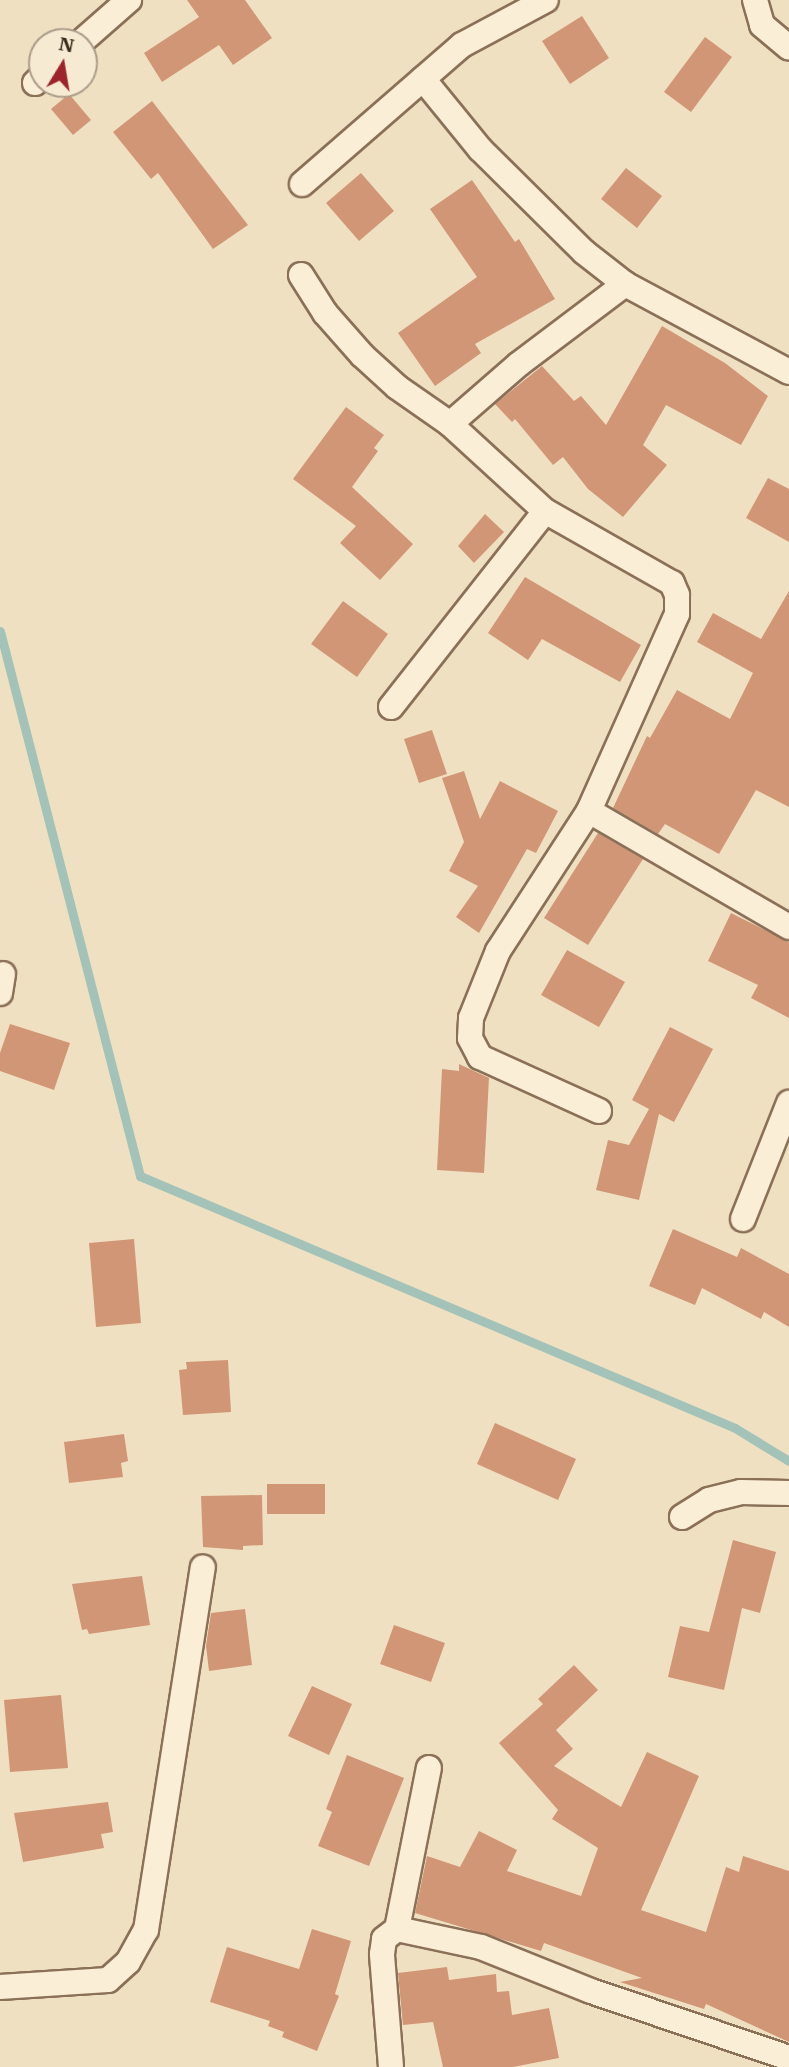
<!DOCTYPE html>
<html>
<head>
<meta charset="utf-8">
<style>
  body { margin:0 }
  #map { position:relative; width:789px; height:2067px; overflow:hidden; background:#f0e0c2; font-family:"IBM Plex Serif",serif }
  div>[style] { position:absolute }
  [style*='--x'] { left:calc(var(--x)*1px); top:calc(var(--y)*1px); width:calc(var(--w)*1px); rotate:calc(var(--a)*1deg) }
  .stream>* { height:9px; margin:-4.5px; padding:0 4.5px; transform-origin:4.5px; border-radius:4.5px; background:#a4c3b8 }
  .building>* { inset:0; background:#d19675 }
  .roads { filter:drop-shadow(2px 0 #8b7058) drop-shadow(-2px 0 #8b7058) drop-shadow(0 2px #8b7058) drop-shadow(0 -2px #8b7058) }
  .minor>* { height:24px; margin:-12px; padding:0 12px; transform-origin:12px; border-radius:12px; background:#fbeed6 }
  span { translate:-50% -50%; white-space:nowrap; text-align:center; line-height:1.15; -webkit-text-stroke:6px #f7ead2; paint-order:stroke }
  .north { position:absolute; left:28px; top:28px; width:70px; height:70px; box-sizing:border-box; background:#f7ead2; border:2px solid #ab9d8a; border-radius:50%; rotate:11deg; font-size:19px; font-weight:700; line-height:28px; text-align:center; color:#3a2a1d }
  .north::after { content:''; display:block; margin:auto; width:24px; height:32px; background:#9e242c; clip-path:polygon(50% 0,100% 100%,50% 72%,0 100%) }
</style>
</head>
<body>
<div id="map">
  <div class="stream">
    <div style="--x:0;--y:631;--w:563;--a:75.59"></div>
    <div style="--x:140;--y:1176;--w:646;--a:22.95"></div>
    <div style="--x:735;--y:1428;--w:63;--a:31.4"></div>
  </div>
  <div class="building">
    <div style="clip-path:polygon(187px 0,245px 0,272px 38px,233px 65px,219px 45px,162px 82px,144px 53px,199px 17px)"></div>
    <div style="clip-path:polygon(582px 16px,609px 58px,570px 84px,542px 41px)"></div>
    <div style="clip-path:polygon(705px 37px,732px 57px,691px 112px,664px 92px)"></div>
    <div style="clip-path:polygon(69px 94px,91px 120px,73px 135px,51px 109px)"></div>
    <div style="clip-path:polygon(152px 101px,248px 225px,213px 249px,158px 173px,151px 179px,113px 132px)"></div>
    <div style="clip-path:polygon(626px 168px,662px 196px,637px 228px,601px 199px)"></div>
    <div style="clip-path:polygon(361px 173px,394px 211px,359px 241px,326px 203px)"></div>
    <div style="clip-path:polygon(472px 180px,515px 242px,519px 239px,555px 299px,475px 344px,481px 353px,435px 386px,398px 333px,477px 277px,430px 209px)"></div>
    <div style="clip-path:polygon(662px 326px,725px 363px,768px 396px,741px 445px,666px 405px,643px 445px,667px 465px,623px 517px,588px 489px,563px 457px,553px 465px,515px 419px,512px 422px,495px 404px,542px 366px,574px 401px,581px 396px,606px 425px)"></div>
    <div style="clip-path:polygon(346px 407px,384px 435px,374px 448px,378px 451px,352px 487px,413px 544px,380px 580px,340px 543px,356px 526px,293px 479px)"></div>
    <div style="clip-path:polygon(768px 478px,789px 489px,789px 542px,746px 518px)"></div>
    <div style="clip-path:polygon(485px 514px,504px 532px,474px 563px,458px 546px)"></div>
    <div style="clip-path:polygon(525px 577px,641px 645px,620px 682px,542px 639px,528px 660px,488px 633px)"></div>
    <div style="clip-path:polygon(789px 591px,789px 807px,756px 790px,719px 854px,665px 824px,658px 834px,613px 808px,647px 736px,650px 738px,677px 690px,730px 719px,753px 673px,697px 642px,713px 613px,761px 639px)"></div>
    <div style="clip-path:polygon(343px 601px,388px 634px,357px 677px,311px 644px)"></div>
    <div style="clip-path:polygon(432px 730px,447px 774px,419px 783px,404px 739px)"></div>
    <div style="clip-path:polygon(464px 771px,480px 819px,500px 781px,558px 811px,536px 853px,527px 849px,479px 933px,456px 917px,478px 886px,449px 871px,464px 842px,442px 778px)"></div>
    <div style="clip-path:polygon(598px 833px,643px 859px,588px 945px,544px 918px)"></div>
    <div style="clip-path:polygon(731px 913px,789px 942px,789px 1018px,751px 998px,758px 985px,708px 961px)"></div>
    <div style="clip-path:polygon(567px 950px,625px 982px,599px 1027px,541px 995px)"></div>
    <div style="clip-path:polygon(10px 1024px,70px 1043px,54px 1090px,0 1071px,0 1053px)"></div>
    <div style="clip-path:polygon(670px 1027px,713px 1049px,674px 1122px,659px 1114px,639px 1200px,596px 1190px,608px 1140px,629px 1145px,649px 1109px,632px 1100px)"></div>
    <div style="clip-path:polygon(459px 1064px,489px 1078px,484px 1173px,437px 1170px,442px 1069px,459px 1071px)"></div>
    <div style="clip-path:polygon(673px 1229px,737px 1257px,741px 1248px,789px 1274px,789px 1327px,764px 1312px,761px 1319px,702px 1288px,695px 1305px,649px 1286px)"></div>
    <div style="clip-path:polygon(134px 1239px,141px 1323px,96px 1327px,89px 1243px)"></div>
    <div style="clip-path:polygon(228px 1360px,231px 1412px,183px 1415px,179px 1370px,187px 1369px,186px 1362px)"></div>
    <div style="clip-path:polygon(495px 1423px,576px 1459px,558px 1500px,477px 1464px)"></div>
    <div style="clip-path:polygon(124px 1434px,128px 1461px,121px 1463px,123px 1477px,69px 1483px,64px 1442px)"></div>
    <div style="clip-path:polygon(267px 1484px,325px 1484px,325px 1514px,267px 1514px)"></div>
    <div style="clip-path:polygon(262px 1495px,263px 1545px,243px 1546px,243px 1550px,203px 1547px,201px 1496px)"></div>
    <div style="clip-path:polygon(733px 1540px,776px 1552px,760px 1613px,742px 1608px,724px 1690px,668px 1677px,680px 1626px,709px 1632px)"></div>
    <div style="clip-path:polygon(142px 1576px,150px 1625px,89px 1634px,87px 1629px,82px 1630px,72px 1584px)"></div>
    <div style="clip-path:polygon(245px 1609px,252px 1665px,209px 1671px,206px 1646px,211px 1613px)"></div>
    <div style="clip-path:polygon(394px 1625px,445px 1643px,431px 1682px,380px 1664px)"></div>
    <div style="clip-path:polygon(574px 1665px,598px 1690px,556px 1730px,573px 1749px,554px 1766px,621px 1807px,647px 1752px,699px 1776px,641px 1910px,706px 1932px,726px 1867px,739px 1872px,743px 1856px,789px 1871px,789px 2042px,706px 2004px,704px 2009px,620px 1982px,642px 1978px,544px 1943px,541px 1951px,415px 1913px,427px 1856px,460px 1867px,479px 1831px,517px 1850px,507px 1871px,581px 1896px,598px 1848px,552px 1819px,558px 1810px,499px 1743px,543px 1704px,538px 1699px)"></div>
    <div style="clip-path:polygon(312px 1686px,352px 1704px,329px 1755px,288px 1736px)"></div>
    <div style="clip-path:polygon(61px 1695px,68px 1768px,10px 1772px,4px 1700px)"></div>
    <div style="clip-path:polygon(347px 1755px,404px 1778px,369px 1866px,318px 1846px,332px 1812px,326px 1809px)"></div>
    <div style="clip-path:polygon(108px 1802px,113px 1832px,101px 1834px,104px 1848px,23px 1862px,14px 1813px)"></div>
    <div style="clip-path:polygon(312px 1929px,351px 1941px,335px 1994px,339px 1996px,317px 2051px,282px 2037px,284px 2032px,268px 2026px,270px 2021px,210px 2002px,227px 1947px,299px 1969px)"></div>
    <div style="clip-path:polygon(447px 1967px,449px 1980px,496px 1974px,497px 1992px,509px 1991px,512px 2015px,549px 2008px,559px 2058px,513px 2067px,443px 2067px,433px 2022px,403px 2025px,398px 1973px)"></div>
  </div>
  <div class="roads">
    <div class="minor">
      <div style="--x:755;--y:0;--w:26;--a:74"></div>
      <div style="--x:762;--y:25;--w:35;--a:40"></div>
      <div style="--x:81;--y:42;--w:64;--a:-41.2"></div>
      <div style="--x:423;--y:79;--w:90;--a:50.8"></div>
      <div style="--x:480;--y:149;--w:146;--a:44.7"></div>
      <div style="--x:584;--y:252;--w:52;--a:38"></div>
      <div style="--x:35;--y:83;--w:10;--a:-45"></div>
      <div style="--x:302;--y:184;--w:212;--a:-41"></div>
      <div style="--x:462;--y:45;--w:95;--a:-28.2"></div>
      <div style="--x:301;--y:275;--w:45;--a:57.7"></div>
      <div style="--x:325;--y:313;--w:56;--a:48.6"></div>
      <div style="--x:362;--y:355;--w:47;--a:42.4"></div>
      <div style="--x:397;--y:387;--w:65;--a:34.9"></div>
      <div style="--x:450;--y:424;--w:91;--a:-41"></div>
      <div style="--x:519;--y:364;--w:133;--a:-37"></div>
      <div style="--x:625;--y:284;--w:186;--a:28.2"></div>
      <div style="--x:450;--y:424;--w:129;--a:42.5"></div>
      <div style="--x:545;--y:511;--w:146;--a:29.6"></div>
      <div style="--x:672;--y:583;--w:13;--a:67"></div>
      <div style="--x:677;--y:595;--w:19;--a:90"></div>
      <div style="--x:677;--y:614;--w:216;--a:114.1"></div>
      <div style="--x:391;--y:707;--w:249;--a:-51.8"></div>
      <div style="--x:0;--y:993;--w:19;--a:-81"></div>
      <div style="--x:599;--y:1111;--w:131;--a:-155.6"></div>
      <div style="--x:480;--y:1057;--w:21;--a:-118"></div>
      <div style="--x:470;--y:1038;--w:20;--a:-87"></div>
      <div style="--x:471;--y:1018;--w:72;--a:-68.1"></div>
      <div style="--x:498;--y:951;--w:167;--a:-57"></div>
      <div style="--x:589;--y:811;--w:231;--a:30.1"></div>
      <div style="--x:743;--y:1219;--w:125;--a:-68.4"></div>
      <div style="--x:682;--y:1517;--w:32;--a:-32"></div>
      <div style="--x:709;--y:1500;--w:33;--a:-14"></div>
      <div style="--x:741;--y:1492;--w:48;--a:1.2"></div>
      <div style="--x:397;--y:1929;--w:86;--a:12.1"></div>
      <div style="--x:481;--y:1947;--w:118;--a:21.8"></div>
      <div style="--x:591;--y:1991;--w:209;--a:18.7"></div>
      <div style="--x:0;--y:1987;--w:108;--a:-3.7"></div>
      <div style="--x:108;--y:1980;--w:27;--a:-42"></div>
      <div style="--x:128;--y:1962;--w:37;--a:-61"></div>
      <div style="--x:146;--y:1930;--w:367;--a:-81.1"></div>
      <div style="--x:391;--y:2067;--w:113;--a:-94.6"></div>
      <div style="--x:382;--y:1954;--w:15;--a:-82"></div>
      <div style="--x:384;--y:1939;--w:16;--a:-38"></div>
      <div style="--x:397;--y:1929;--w:164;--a:-78.8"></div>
    </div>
  </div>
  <div class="north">N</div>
</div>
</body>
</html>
